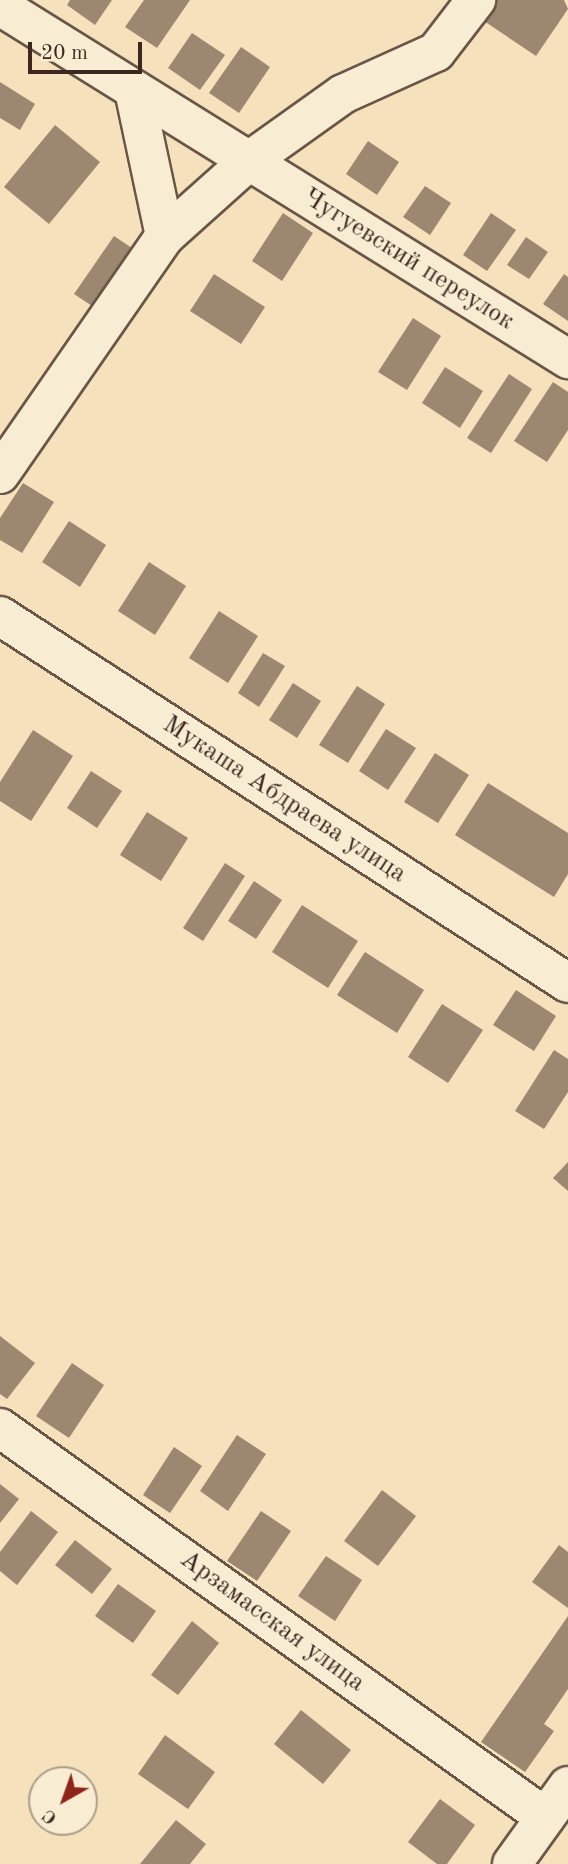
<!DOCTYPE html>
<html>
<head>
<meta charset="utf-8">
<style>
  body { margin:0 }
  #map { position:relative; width:568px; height:1864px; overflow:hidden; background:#f5e1bb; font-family:"Old Standard TT",serif }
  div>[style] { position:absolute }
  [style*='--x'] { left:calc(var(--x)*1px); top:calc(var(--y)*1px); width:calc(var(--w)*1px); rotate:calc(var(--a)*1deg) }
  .building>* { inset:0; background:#9c8871 }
  .roads { filter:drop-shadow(2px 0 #6a5647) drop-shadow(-2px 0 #6a5647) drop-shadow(0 2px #6a5647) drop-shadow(0 -2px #6a5647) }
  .minor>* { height:38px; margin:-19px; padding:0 19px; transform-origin:19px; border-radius:19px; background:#f8ecd3 }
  span { translate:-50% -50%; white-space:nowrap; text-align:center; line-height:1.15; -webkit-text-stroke:7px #f8ecd3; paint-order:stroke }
  .street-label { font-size:26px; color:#3c2820 }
  .north { position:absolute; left:28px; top:1766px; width:70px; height:70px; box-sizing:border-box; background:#f8ecd3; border:2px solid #ad9e8b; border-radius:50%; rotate:220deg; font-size:19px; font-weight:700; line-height:28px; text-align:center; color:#3c2820 }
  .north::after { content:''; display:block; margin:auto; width:24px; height:32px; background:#8f2418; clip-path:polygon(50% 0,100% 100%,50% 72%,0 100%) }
  .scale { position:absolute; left:28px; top:42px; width:114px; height:32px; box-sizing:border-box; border:4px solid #3c2820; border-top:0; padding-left:9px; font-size:21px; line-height:24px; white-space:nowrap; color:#3c2820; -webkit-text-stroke:5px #f8ecd3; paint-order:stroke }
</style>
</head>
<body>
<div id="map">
  <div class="building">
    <div style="clip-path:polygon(70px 0,112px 0,95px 25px,67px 5px)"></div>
    <div style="clip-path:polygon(144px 0,190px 0,157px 48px,125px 27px)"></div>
    <div style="clip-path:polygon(494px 0,564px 0,568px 9px,536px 56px,481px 19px)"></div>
    <div style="clip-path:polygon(192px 33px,225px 55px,200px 90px,168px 68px)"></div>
    <div style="clip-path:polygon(241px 47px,270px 67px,239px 113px,209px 93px)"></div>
    <div style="clip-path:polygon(0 82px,35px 104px,20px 130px,0 118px)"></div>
    <div style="clip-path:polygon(55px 125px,100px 162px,49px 224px,4px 187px)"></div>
    <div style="clip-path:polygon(368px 141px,399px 162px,377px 195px,346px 174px)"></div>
    <div style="clip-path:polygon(425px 186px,451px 203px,430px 235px,403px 217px)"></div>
    <div style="clip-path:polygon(283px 213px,313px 233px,282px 281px,252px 261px)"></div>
    <div style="clip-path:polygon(491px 213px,516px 230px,487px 271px,463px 255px)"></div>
    <div style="clip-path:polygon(114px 236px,135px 250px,95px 308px,74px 294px)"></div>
    <div style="clip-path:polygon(526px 237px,548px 252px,529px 279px,507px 265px)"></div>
    <div style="clip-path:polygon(214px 274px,265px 307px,241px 344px,190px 311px)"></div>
    <div style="clip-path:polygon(564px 274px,568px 277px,568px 321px,543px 304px)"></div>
    <div style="clip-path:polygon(413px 318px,441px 336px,407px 390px,378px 372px)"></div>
    <div style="clip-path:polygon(445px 367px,483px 391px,460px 428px,422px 403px)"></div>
    <div style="clip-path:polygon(509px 374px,532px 389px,491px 453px,467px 438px)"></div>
    <div style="clip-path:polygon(553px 382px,568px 392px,568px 430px,547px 462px,514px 441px)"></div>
    <div style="clip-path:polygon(23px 483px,54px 502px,22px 553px,0 540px,0 518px)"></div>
    <div style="clip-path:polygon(69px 521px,106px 545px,80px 587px,42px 562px)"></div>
    <div style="clip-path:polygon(149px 562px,186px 586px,155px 635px,118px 611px)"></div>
    <div style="clip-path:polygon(219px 611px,258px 636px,228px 683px,189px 658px)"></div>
    <div style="clip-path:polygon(263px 653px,285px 666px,259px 707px,238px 693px)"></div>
    <div style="clip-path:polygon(293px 683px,321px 701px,297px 738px,269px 720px)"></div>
    <div style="clip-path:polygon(357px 686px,385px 704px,348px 763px,319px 745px)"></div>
    <div style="clip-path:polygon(386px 729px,416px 748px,388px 790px,359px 771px)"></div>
    <div style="clip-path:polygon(33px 730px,73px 756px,31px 821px,0 801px,0 782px)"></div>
    <div style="clip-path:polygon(435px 753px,469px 775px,438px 823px,404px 802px)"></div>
    <div style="clip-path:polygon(91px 771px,122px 791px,97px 828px,67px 808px)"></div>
    <div style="clip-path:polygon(488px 783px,568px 833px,568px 874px,554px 897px,455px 835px)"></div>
    <div style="clip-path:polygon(147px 812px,188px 838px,161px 881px,120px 855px)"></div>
    <div style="clip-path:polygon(225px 863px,245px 876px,203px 941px,183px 928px)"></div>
    <div style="clip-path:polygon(254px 881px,282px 900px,256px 939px,228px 921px)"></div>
    <div style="clip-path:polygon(302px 905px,358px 941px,328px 988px,272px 952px)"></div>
    <div style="clip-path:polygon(365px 952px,424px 990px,397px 1033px,337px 995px)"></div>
    <div style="clip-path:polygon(516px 990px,556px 1016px,534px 1051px,493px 1025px)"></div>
    <div style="clip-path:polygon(442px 1004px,483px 1030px,448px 1083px,408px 1057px)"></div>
    <div style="clip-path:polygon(554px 1050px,568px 1059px,568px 1092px,544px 1129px,515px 1111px)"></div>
    <div style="clip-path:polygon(568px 1162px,568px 1191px,553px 1178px)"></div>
    <div style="clip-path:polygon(0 1336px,35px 1363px,7px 1399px,0 1394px)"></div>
    <div style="clip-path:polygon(72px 1363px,104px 1385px,69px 1438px,36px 1416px)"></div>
    <div style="clip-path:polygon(237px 1435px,266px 1454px,228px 1511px,200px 1491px)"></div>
    <div style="clip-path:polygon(174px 1447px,202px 1466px,170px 1513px,143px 1495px)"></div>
    <div style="clip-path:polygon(0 1484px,19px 1499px,0 1523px)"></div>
    <div style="clip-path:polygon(382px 1490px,416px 1516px,378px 1566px,344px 1541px)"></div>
    <div style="clip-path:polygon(31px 1511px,58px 1532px,17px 1585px,0 1571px,0 1552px)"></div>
    <div style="clip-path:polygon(261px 1511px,291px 1531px,257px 1581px,227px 1561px)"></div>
    <div style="clip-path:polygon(75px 1540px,112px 1569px,92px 1594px,55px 1565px)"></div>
    <div style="clip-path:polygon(559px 1545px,568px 1552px,568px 1608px,532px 1582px)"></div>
    <div style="clip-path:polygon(326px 1556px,362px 1580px,335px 1621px,298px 1596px)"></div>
    <div style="clip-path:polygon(118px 1584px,156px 1611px,133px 1643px,95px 1616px)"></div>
    <div style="clip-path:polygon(568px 1616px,568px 1689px,544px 1724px,554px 1731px,525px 1772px,481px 1742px)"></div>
    <div style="clip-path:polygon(192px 1621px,219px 1643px,178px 1695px,151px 1675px)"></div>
    <div style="clip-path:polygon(301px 1710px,351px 1750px,323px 1784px,274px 1744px)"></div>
    <div style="clip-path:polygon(165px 1735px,215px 1772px,188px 1809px,138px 1774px)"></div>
    <div style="clip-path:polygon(440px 1799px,475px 1825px,447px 1864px,437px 1864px,408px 1842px)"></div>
    <div style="clip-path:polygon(176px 1820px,206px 1844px,190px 1864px,140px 1864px)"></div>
  </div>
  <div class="roads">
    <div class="minor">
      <div style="--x:0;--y:6;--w:669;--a:31.86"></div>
      <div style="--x:165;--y:236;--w:113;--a:-41.8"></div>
      <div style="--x:249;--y:161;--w:115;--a:-35.5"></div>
      <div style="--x:343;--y:94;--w:102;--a:-24.3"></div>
      <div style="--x:436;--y:52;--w:66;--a:-52.4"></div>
      <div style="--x:0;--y:474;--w:290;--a:-55.3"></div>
      <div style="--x:165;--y:236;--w:149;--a:-102"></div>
      <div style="--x:0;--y:616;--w:676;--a:32.87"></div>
      <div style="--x:0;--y:1428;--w:670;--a:35.52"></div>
      <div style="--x:512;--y:1864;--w:96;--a:-54.3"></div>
    </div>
  </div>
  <div class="street-label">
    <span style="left:408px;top:260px;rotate:32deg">Чугуевский переулок</span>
    <span style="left:284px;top:800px;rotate:33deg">Мукаша Абдраева улица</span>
    <span style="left:272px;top:1622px;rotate:36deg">Арзамасская улица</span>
  </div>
  <div class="north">С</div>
  <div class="scale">20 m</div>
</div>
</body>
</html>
